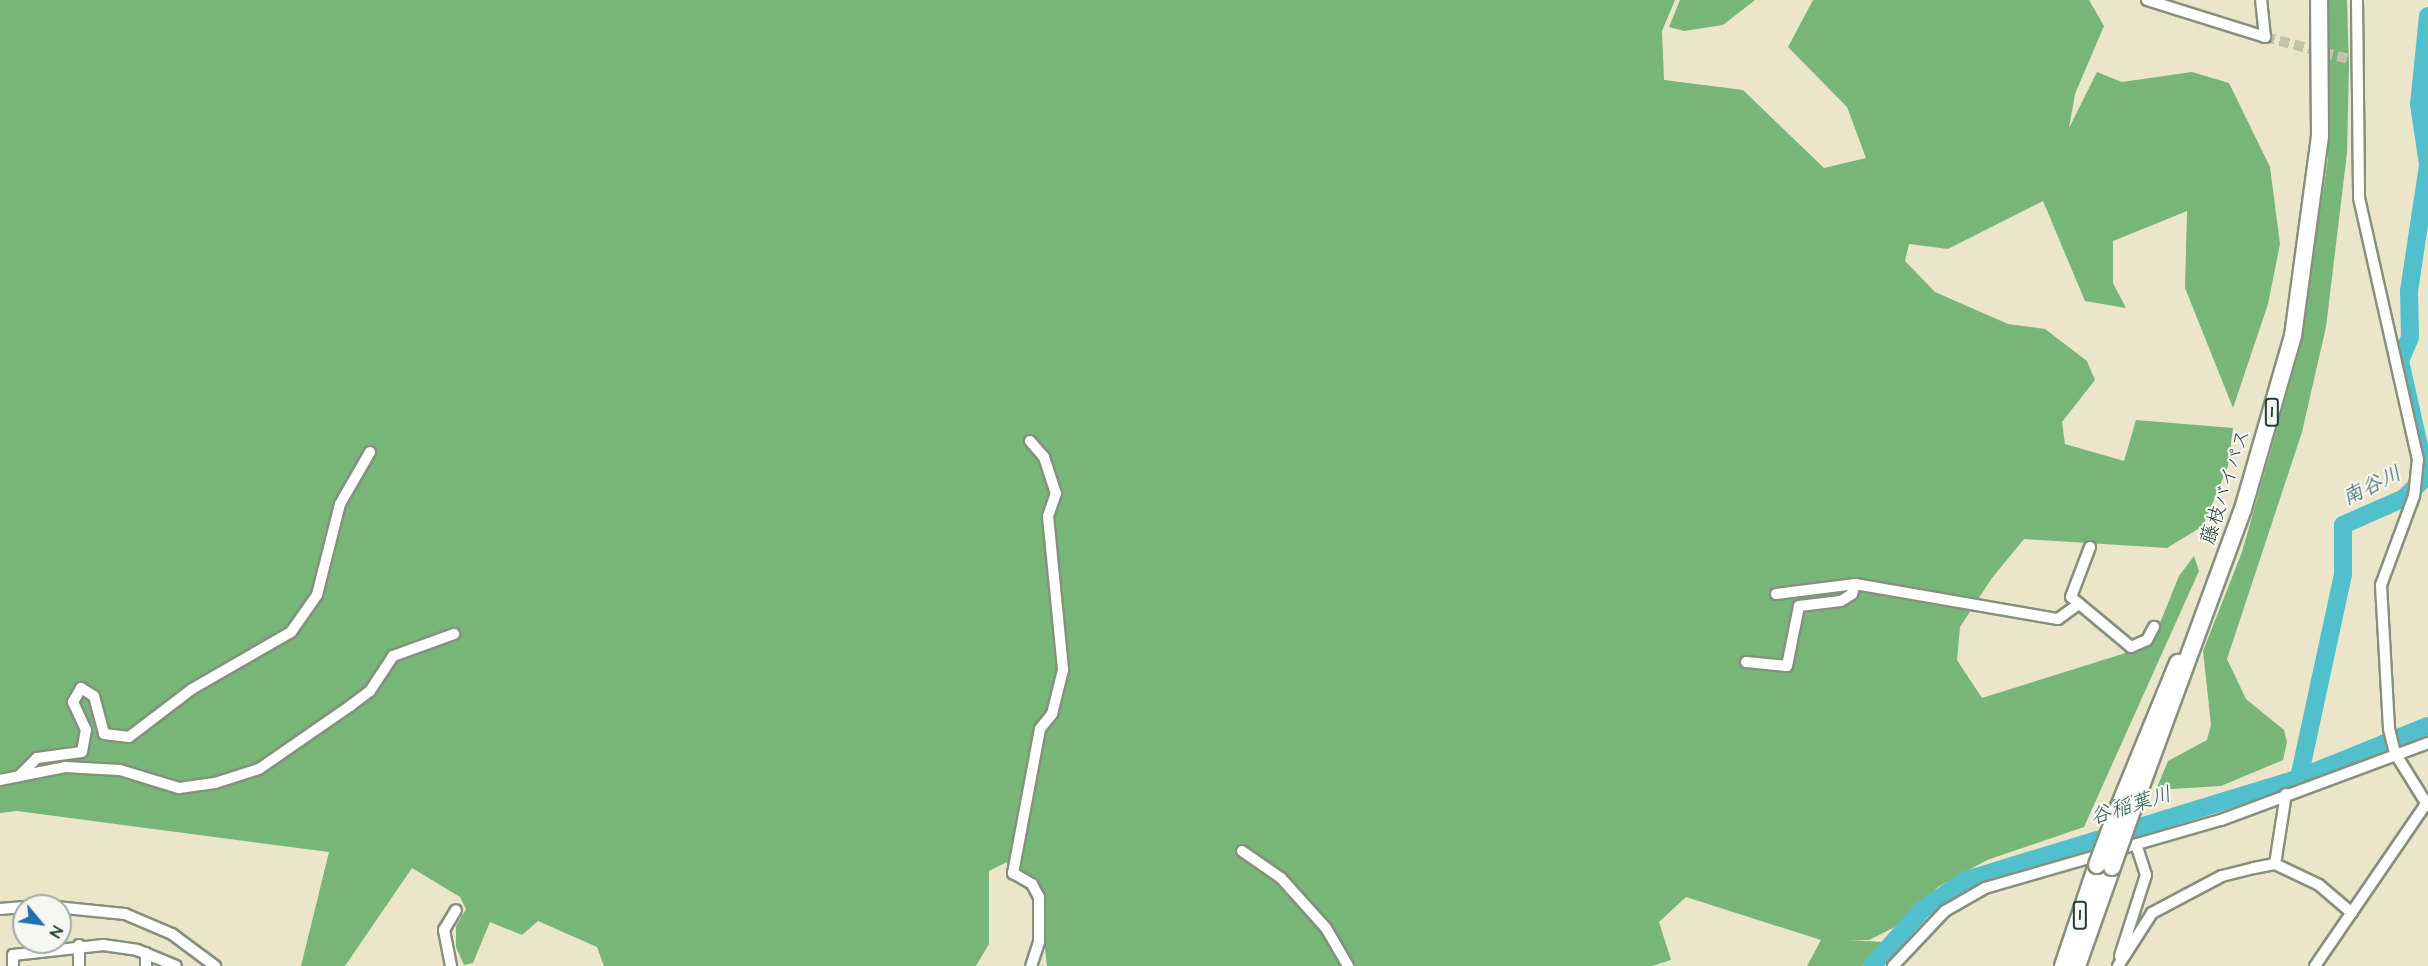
<!DOCTYPE html>
<html>
<head>
<meta charset="utf-8">
<style>
  body { margin:0 }
  #map { position:relative; width:2428px; height:966px; overflow:hidden; background:#ebe5c9; font-family:"Architects Daughter","Klee One",sans-serif }
  div>[style] { position:absolute }
  [style*='--x'] { left:calc(var(--x)*1px); top:calc(var(--y)*1px); width:calc(var(--w)*1px); rotate:calc(var(--a)*1deg) }
  .forest>* { inset:0; background:#78b677 }
  .river>* { height:18px; margin:-9px; padding:0 9px; transform-origin:9px; border-radius:9px; background:#52bfcc }
  .minor-tunnel>* { height:10px; margin-top:-5px; transform-origin:0; background:repeating-linear-gradient(90deg,#c2c3ab 0 10px,transparent 0 15px) }
  .roads { filter:drop-shadow(2px 0 #85917e) drop-shadow(-2px 0 #85917e) drop-shadow(0 2px #85917e) drop-shadow(0 -2px #85917e) }
  .minor>* { height:10px; margin:-5px; padding:0 5px; transform-origin:5px; border-radius:5px; background:#fff }
  .highway>* { height:16px; margin:-8px; padding:0 8px; transform-origin:8px; border-radius:8px; background:#fff }
  .bridges { filter:drop-shadow(2px 0 #85917e) drop-shadow(-2px 0 #85917e) drop-shadow(0 2px #85917e) drop-shadow(0 -2px #85917e) }
  .highway-bridge>* { height:16px; margin:-8px; padding:0 8px; transform-origin:8px; border-radius:8px; background:#fff }
  span { translate:-50% -50%; white-space:nowrap; text-align:center; line-height:1.15; -webkit-text-stroke:4.5px #f6f6f2; paint-order:stroke }
  .shield-label span { padding:2px 4px; background:#f6f6f2; border:2px solid; border-radius:4px; -webkit-text-stroke-width:0 }
  .shield-label { font-size:18px; color:#1f3d34; font-weight:700 }
  .street-label { font-size:20px; color:#1f3d34 }
  .water-label { font-size:21px; color:#2c5e5a; font-style:italic }
  .north { position:absolute; left:12px; top:894px; width:60px; height:60px; box-sizing:border-box; background:#f6f6f2; border:2px solid #a0aca6; border-radius:50%; rotate:119deg; font-size:16px; font-weight:700; line-height:24px; text-align:center; color:#1f3d34 }
  .north::after { content:''; display:block; margin:auto; width:21px; height:27px; background:#1f6fb2; clip-path:polygon(50% 0,100% 100%,50% 72%,0 100%) }
</style>
</head>
<body>
<div id="map">
  <div class="forest">
    <div style="clip-path:polygon(0 0,1675px 0,1662px 31px,1664px 80px,1743px 90px,1824px 168px,1866px 158px,1847px 107px,1788px 47px,1813px 0,2089px 0,2104px 26px,2075px 94px,2069px 128px,2097px 72px,2122px 82px,2192px 72px,2229px 83px,2270px 167px,2280px 244px,2268px 304px,2233px 408px,2185px 288px,2187px 211px,2113px 241px,2113px 283px,2126px 308px,2085px 301px,2043px 201px,1948px 249px,1909px 244px,1905px 261px,1935px 292px,2008px 324px,2045px 329px,2087px 361px,2095px 380px,2062px 422px,2065px 444px,2124px 461px,2136px 420px,2233px 428px,2228px 466px,2203px 526px,2167px 548px,2024px 539px,1992px 578px,1960px 627px,1957px 660px,1982px 698px,2151px 645px,2179px 576px,2194px 556px,2199px 571px,2084px 827px,1987px 860px,1938px 887px,1897px 926px,1869px 940px,1850px 940px,1882px 942px,1862px 966px,1807px 966px,1821px 940px,1686px 897px,1659px 922px,1671px 960px,1652px 966px,1047px 966px,1040px 907px,1007px 862px,989px 871px,989px 944px,976px 966px,604px 966px,597px 947px,538px 921px,522px 935px,490px 922px,473px 963px,464px 965px,456px 947px,456px 926px,466px 909px,460px 897px,412px 868px,345px 966px,301px 966px,329px 852px,17px 811px,0 813px)"></div>
    <div style="clip-path:polygon(1680px 0,1755px 0,1723px 25px,1684px 31px,1669px 27px)"></div>
    <div style="clip-path:polygon(2328px 0,2347px 0,2349px 66px,2347px 153px,2326px 327px,2302px 432px,2227px 659px,2246px 699px,2284px 730px,2287px 742px,2283px 760px,2221px 786px,2156px 790px,2168px 761px,2207px 740px,2211px 725px,2203px 651px,2242px 552px,2297px 359px,2328px 159px)"></div>
  </div>
  <div class="river">
    <div style="--x:2428;--y:16;--w:88;--a:95.8"></div>
    <div style="--x:2419;--y:104;--w:61;--a:81.5"></div>
    <div style="--x:2299;--y:778;--w:208;--a:-77.8"></div>
    <div style="--x:2343;--y:575;--w:50;--a:-90"></div>
    <div style="--x:2343;--y:525;--w:67;--a:-23.9"></div>
    <div style="--x:2404;--y:498;--w:30;--a:-44"></div>
    <div style="--x:2426;--y:477;--w:119;--a:-102.6"></div>
    <div style="--x:2400;--y:361;--w:26;--a:-67"></div>
    <div style="--x:2410;--y:337;--w:46;--a:-91.2"></div>
    <div style="--x:2409;--y:291;--w:126;--a:-81.4"></div>
    <div style="--x:1872;--y:966;--w:76;--a:-48.2"></div>
    <div style="--x:1923;--y:909;--w:52;--a:-34"></div>
    <div style="--x:1966;--y:880;--w:348;--a:-17"></div>
    <div style="--x:2299;--y:778;--w:139;--a:-22"></div>
  </div>
  <div class="minor-tunnel">
    <div style="--x:2265;--y:37;--w:98;--a:14.7"></div>
  </div>
  <div class="roads">
    <div class="minor">
      <div style="--x:2147;--y:0;--w:124;--a:17.4"></div>
      <div style="--x:2265;--y:37;--w:37;--a:-96"></div>
      <div style="--x:2357;--y:0;--w:198;--a:89.4"></div>
      <div style="--x:2359;--y:198;--w:268;--a:77.3"></div>
      <div style="--x:2418;--y:459;--w:37;--a:96"></div>
      <div style="--x:2414;--y:496;--w:95;--a:110.3"></div>
      <div style="--x:2381;--y:585;--w:144;--a:86.8"></div>
      <div style="--x:2389;--y:729;--w:25;--a:76"></div>
      <div style="--x:2395;--y:753;--w:62;--a:58.1"></div>
      <div style="--x:1030;--y:441;--w:21;--a:49"></div>
      <div style="--x:1044;--y:457;--w:38;--a:72"></div>
      <div style="--x:1056;--y:493;--w:24;--a:109"></div>
      <div style="--x:1048;--y:516;--w:155;--a:84.4"></div>
      <div style="--x:1063;--y:670;--w:45;--a:104"></div>
      <div style="--x:1052;--y:714;--w:19;--a:129"></div>
      <div style="--x:1040;--y:729;--w:147;--a:100.6"></div>
      <div style="--x:1013;--y:873;--w:22;--a:30"></div>
      <div style="--x:1032;--y:884;--w:15;--a:62"></div>
      <div style="--x:1039;--y:897;--w:45;--a:90"></div>
      <div style="--x:1039;--y:942;--w:25;--a:108"></div>
      <div style="--x:2090;--y:547;--w:53;--a:110.8"></div>
      <div style="--x:2071;--y:597;--w:78;--a:39.8"></div>
      <div style="--x:2131;--y:647;--w:17;--a:-24"></div>
      <div style="--x:2147;--y:640;--w:15;--a:-62"></div>
      <div style="--x:1776;--y:594;--w:80;--a:-7.2"></div>
      <div style="--x:1855;--y:584;--w:206;--a:9.8"></div>
      <div style="--x:2058;--y:619;--w:26;--a:-36"></div>
      <div style="--x:1746;--y:662;--w:41;--a:5.6"></div>
      <div style="--x:1787;--y:666;--w:61;--a:-78.7"></div>
      <div style="--x:1799;--y:606;--w:42;--a:-6.8"></div>
      <div style="--x:1841;--y:601;--w:13;--a:-32"></div>
      <div style="--x:1852;--y:594;--w:10;--a:-73"></div>
      <div style="--x:20;--y:775;--w:24;--a:-45"></div>
      <div style="--x:37;--y:758;--w:45;--a:-7.6"></div>
      <div style="--x:82;--y:752;--w:22;--a:-80"></div>
      <div style="--x:86;--y:730;--w:31;--a:-115"></div>
      <div style="--x:73;--y:702;--w:16;--a:-60"></div>
      <div style="--x:81;--y:688;--w:15;--a:32"></div>
      <div style="--x:94;--y:696;--w:39;--a:75"></div>
      <div style="--x:104;--y:734;--w:25;--a:7"></div>
      <div style="--x:129;--y:737;--w:79;--a:-37.3"></div>
      <div style="--x:192;--y:689;--w:114;--a:-29.9"></div>
      <div style="--x:291;--y:632;--w:45;--a:-54.9"></div>
      <div style="--x:317;--y:595;--w:94;--a:-75.8"></div>
      <div style="--x:340;--y:504;--w:60;--a:-60"></div>
      <div style="--x:0;--y:780;--w:66;--a:-11.3"></div>
      <div style="--x:65;--y:767;--w:55;--a:3.1"></div>
      <div style="--x:120;--y:770;--w:62;--a:17"></div>
      <div style="--x:179;--y:788;--w:36;--a:-8"></div>
      <div style="--x:215;--y:783;--w:46;--a:-17.7"></div>
      <div style="--x:259;--y:769;--w:111;--a:-34.7"></div>
      <div style="--x:350;--y:706;--w:25;--a:-37"></div>
      <div style="--x:370;--y:691;--w:42;--a:-56.7"></div>
      <div style="--x:393;--y:656;--w:65;--a:-19.8"></div>
      <div style="--x:1242;--y:851;--w:47;--a:34.7"></div>
      <div style="--x:1281;--y:878;--w:67;--a:48"></div>
      <div style="--x:1326;--y:928;--w:44;--a:59.9"></div>
      <div style="--x:2275;--y:864;--w:71;--a:-81.1"></div>
      <div style="--x:46;--y:906;--w:79;--a:5.8"></div>
      <div style="--x:125;--y:914;--w:51;--a:23.1"></div>
      <div style="--x:172;--y:934;--w:54;--a:36.7"></div>
      <div style="--x:0;--y:909;--w:24;--a:-5"></div>
      <div style="--x:79;--y:945;--w:21;--a:90"></div>
      <div style="--x:146;--y:953;--w:13;--a:90"></div>
      <div style="--x:2120;--y:956;--w:85;--a:-72.2"></div>
      <div style="--x:2146;--y:875;--w:32;--a:-108"></div>
      <div style="--x:13;--y:966;--w:11;--a:-90"></div>
      <div style="--x:13;--y:955;--w:91;--a:-6.3"></div>
      <div style="--x:103;--y:945;--w:34;--a:8"></div>
      <div style="--x:137;--y:950;--w:42;--a:22.3"></div>
      <div style="--x:451;--y:966;--w:37;--a:-101"></div>
      <div style="--x:444;--y:930;--w:23;--a:-59"></div>
      <div style="--x:1893;--y:966;--w:76;--a:-46.6"></div>
      <div style="--x:1945;--y:911;--w:46;--a:-29.9"></div>
      <div style="--x:1985;--y:888;--w:246;--a:-16.1"></div>
      <div style="--x:2221;--y:820;--w:221;--a:-20.4"></div>
      <div style="--x:2118;--y:966;--w:63;--a:-57.3"></div>
      <div style="--x:2152;--y:913;--w:79;--a:-27.9"></div>
      <div style="--x:2222;--y:876;--w:33;--a:-14"></div>
      <div style="--x:2254;--y:868;--w:21;--a:-11"></div>
      <div style="--x:2275;--y:864;--w:49;--a:25.5"></div>
      <div style="--x:2319;--y:885;--w:43;--a:40.3"></div>
      <div style="--x:2315;--y:966;--w:196;--a:-55.6"></div>
    </div>
    <div class="highway">
      <div style="--x:2134;--y:805;--w:315;--a:-69.8"></div>
      <div style="--x:2243;--y:509;--w:180;--a:-73.9"></div>
      <div style="--x:2293;--y:336;--w:202;--a:-82.3"></div>
      <div style="--x:2320;--y:136;--w:136;--a:-90.4"></div>
      <div style="--x:2118;--y:809;--w:158;--a:-67.7"></div>
      <div style="--x:2063;--y:966;--w:107;--a:-71.4"></div>
      <div style="--x:2077;--y:966;--w:105;--a:-70.5"></div>
    </div>
  </div>
  <div class="bridges">
    <div class="highway-bridge">
      <div style="--x:2097;--y:865;--w:60;--a:-69.4"></div>
      <div style="--x:2112;--y:867;--w:66;--a:-70.5"></div>
    </div>
  </div>
  <div class="shield-label">
    <span style="left:2272px;top:412px">1</span>
    <span style="left:2080px;top:915px">1</span>
  </div>
  <div class="street-label">
    <span style="left:2226px;top:487px;rotate:-72deg">藤枝バイパス</span>
  </div>
  <div class="water-label">
    <span style="left:2372px;top:486px;rotate:-26deg">南谷川</span>
    <span style="left:2131px;top:806px;rotate:-17deg">谷稲葉川</span>
  </div>
  <div class="north">N</div>
</div>
</body>
</html>
